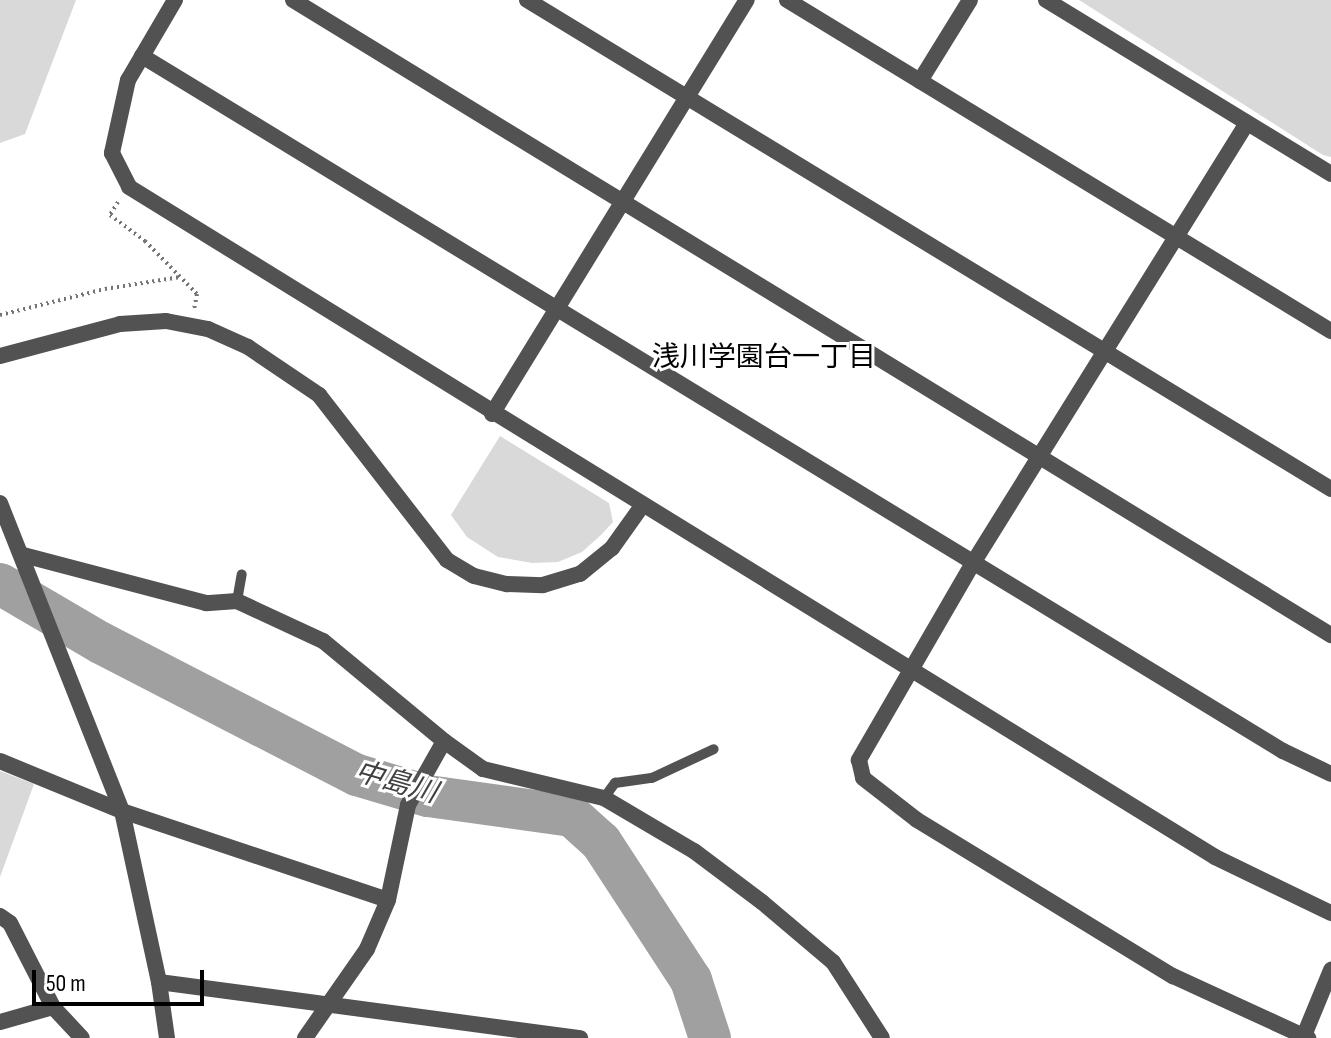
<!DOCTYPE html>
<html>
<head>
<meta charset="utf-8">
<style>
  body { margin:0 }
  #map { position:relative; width:1331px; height:1038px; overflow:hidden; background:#fff; font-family:"Sofia Sans Condensed","Noto Sans JP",sans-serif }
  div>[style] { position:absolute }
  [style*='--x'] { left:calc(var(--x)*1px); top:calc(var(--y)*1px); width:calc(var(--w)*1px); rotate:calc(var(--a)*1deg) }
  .green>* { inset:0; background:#d9d9d9 }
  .river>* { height:42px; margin:-21px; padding:0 21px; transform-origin:21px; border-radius:21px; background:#a0a0a0 }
  .path>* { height:4px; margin-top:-2px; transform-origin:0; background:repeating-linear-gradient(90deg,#747474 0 2px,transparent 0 6px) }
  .lane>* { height:10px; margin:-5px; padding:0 5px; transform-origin:5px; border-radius:5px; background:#525252 }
  .street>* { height:16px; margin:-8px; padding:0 8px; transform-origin:8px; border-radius:8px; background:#525252 }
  span { translate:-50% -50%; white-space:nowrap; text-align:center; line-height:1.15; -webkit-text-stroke:6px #fff; paint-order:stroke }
  .neighbourhood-label { font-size:28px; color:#000 }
  .water-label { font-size:28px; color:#414141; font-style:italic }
  .scale { position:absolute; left:32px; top:970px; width:172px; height:36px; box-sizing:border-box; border:4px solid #000; border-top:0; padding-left:10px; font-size:24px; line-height:28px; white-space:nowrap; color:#000; -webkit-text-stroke:6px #fff; paint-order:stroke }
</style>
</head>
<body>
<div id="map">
  <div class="green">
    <div style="clip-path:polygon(0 0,76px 0,25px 134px,0 143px)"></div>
    <div style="clip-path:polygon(1079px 0,1331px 0,1331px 157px,1323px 155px)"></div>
    <div style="clip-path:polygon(500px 436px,609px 503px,613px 522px,601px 535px,582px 552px,558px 562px,532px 563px,498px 557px,467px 537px,451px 515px)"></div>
    <div style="clip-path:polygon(0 771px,34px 784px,0 877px)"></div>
  </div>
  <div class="river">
    <div style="--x:0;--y:584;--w:117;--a:30.3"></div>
    <div style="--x:101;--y:643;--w:288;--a:27.3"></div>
    <div style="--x:357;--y:775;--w:74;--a:16.5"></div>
    <div style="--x:428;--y:796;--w:145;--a:7.9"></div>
    <div style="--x:572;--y:816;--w:39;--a:42"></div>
    <div style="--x:601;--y:842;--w:165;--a:56.9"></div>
    <div style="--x:691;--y:980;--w:61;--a:71.9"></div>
  </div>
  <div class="path">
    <div style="--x:118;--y:202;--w:15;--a:122"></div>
    <div style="--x:110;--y:215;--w:44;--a:36.6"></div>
    <div style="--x:145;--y:241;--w:74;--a:45.5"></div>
    <div style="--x:197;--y:294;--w:15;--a:101"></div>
    <div style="--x:0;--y:315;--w:108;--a:-13.9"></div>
    <div style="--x:105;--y:289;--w:76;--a:-9.1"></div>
  </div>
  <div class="lane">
    <div style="--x:237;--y:601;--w:27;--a:-80"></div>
    <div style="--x:604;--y:798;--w:19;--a:-54"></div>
    <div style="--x:615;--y:783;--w:37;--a:-8"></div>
    <div style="--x:652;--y:778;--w:68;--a:-25.1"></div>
  </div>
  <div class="street">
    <div style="--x:175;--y:0;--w:93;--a:120.4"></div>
    <div style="--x:128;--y:80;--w:75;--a:102.4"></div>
    <div style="--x:112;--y:153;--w:38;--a:63"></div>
    <div style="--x:129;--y:187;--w:1276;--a:31.67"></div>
    <div style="--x:1215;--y:857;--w:129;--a:25.8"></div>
    <div style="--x:293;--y:0;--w:1217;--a:31.46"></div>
    <div style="--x:527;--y:0;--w:941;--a:31.31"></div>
    <div style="--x:787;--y:0;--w:637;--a:31.32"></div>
    <div style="--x:1046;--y:0;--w:334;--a:31.4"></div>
    <div style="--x:142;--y:56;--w:1336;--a:31.35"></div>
    <div style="--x:1283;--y:751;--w:53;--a:25.6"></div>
    <div style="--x:920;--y:81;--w:95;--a:-58.3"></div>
    <div style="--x:1247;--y:123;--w:518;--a:121.91"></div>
    <div style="--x:973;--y:563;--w:228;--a:120.1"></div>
    <div style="--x:859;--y:760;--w:18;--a:77"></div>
    <div style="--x:863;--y:778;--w:68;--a:37.9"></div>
    <div style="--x:917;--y:820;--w:300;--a:31.4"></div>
    <div style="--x:1173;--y:976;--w:149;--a:24.7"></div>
    <div style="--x:0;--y:356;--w:124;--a:-14.9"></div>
    <div style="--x:120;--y:324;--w:46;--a:-3.7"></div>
    <div style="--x:166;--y:321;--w:43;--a:10.8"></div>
    <div style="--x:208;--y:329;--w:44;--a:24.2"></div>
    <div style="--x:248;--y:347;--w:86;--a:34.1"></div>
    <div style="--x:319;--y:395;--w:209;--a:52.2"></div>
    <div style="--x:447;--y:560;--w:31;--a:31"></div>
    <div style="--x:474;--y:576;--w:34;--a:14"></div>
    <div style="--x:507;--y:584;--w:36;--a:2"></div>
    <div style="--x:543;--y:585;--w:39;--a:-17"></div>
    <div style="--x:580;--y:574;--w:41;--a:-39.1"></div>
    <div style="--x:612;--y:548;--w:52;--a:-54.5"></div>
    <div style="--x:492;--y:414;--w:486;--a:-58.4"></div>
    <div style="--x:0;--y:503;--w:331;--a:68.4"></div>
    <div style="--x:122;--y:811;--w:175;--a:77.8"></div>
    <div style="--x:159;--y:982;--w:57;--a:81.9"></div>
    <div style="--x:444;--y:741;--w:48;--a:35.7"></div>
    <div style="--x:483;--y:769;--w:124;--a:13.5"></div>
    <div style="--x:604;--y:798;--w:104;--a:30.5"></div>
    <div style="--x:694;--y:851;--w:85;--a:36.9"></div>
    <div style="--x:762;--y:902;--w:93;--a:40.2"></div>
    <div style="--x:833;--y:962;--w:90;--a:57.2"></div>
    <div style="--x:0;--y:761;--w:132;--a:22.3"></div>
    <div style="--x:122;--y:811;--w:280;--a:18.5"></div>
    <div style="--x:388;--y:900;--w:97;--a:-78.1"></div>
    <div style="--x:408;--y:805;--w:73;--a:-60.6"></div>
    <div style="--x:444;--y:741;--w:157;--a:-140.4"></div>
    <div style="--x:323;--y:641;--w:95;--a:-155.1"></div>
    <div style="--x:237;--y:601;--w:31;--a:176"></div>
    <div style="--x:206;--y:603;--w:189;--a:-165.3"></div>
    <div style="--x:0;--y:916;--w:12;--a:35"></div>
    <div style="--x:10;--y:923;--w:94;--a:62.9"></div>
    <div style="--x:53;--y:1007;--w:42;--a:46.9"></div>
    <div style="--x:159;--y:982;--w:425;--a:7.6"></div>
    <div style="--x:0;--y:1022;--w:55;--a:-15.8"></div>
    <div style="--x:305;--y:1038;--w:108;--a:-55.1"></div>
    <div style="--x:367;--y:949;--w:53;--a:-66.8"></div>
    <div style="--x:1303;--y:1038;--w:74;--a:-67.6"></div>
  </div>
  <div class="neighbourhood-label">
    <span style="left:764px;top:358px">浅川学園台一丁目</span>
  </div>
  <div class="water-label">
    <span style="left:396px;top:783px;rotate:16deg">中島川</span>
  </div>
  <div class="scale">50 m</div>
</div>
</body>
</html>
